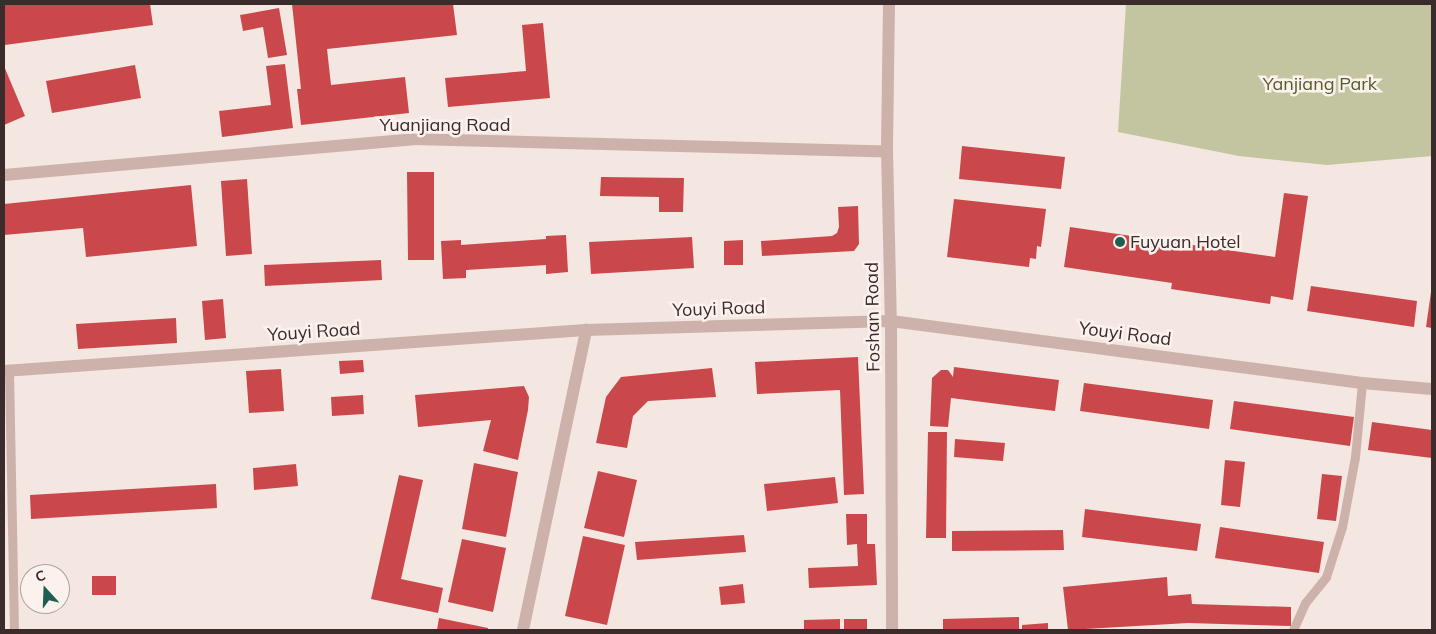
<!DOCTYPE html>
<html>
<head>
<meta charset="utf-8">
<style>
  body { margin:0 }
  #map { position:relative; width:1436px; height:634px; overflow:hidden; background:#f4e6e0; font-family:Mulish,sans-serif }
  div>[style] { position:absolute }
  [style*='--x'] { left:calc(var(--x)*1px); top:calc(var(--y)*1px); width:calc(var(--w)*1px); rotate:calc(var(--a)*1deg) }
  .green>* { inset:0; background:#c2c59f }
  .building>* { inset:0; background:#ca484b }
  .service>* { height:9px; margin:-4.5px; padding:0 4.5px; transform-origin:4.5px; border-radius:4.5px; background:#cdb2ab }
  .minor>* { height:12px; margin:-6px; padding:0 6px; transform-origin:6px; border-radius:6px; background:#cdb2ab }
  .tertiary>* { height:12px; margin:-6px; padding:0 6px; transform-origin:6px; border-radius:6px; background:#cdb2ab }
  .dots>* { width:14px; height:14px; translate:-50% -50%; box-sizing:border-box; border:2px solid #fbf1ed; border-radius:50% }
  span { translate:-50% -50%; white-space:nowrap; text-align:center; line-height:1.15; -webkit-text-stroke:5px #fbf1ed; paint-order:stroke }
  .park-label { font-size:18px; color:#565b2d }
  .street-label { font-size:18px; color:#3b2b2b }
  .poi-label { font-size:18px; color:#3b2b2b }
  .left { translate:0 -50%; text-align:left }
  .frame { position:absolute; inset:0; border:5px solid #3b2b2b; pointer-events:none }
  .north { position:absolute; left:20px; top:564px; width:50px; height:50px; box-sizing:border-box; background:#fbf1ed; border:1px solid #aea29f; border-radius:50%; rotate:340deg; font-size:14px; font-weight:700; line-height:20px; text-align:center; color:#3b2b2b }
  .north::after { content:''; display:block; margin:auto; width:18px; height:22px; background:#1e5f52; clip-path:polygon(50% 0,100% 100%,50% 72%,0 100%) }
</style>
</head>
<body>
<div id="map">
  <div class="green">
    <div style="clip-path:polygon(1126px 4px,1432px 4px,1432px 156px,1327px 165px,1239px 156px,1118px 132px)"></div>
  </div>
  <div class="building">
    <div style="clip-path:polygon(4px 4px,150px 4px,153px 25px,5px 45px)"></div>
    <div style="clip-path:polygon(292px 4px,453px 4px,457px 35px,327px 49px,331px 85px,405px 77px,409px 113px,301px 125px,297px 89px,301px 89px)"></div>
    <div style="clip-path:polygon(279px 8px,287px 55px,268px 58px,263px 27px,243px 31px,240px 15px)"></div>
    <div style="clip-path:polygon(543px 23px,550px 98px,448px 107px,445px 78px,526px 71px,522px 25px)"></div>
    <div style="clip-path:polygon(285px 64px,293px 128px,222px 137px,219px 111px,271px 105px,266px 66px)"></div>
    <div style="clip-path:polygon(135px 65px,141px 98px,52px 113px,46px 81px)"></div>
    <div style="clip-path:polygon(4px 66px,25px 116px,4px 125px)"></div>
    <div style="clip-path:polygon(962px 146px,1065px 157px,1061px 189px,959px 179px)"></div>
    <div style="clip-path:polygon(407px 172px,434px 172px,434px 260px,408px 260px)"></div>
    <div style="clip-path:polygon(601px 177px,684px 178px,683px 212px,659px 212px,659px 197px,600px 196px)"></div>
    <div style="clip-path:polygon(247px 179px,252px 254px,226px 256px,221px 181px)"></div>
    <div style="clip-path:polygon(191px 185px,197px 246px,86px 257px,83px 228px,4px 235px,4px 204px)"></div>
    <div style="clip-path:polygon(1284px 193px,1308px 196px,1293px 300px,1271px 296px,1270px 304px,1171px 289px,1172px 283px,1064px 267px,1070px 227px,1275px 257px)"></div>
    <div style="clip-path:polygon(954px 199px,1046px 209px,1041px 247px,1037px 246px,1036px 259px,1030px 258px,1029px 267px,947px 257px)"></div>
    <div style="clip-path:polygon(858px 206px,859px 244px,854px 251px,762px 256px,761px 241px,832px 236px,837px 233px,839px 227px,838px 207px)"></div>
    <div style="clip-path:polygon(566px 235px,568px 272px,546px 274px,546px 265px,466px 270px,466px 278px,443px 279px,441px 241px,461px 240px,461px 245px,546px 239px,546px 236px)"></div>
    <div style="clip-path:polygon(692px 237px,694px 268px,591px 274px,589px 242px)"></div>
    <div style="clip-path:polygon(743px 240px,743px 265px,724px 265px,724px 241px)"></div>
    <div style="clip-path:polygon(381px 260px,382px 280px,265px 286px,264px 265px)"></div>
    <div style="clip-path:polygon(1311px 286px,1417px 301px,1414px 327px,1307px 311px)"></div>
    <div style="clip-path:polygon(1431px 292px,1432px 292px,1432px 328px,1426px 327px)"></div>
    <div style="clip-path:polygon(223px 299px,226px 338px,205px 340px,202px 301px)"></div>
    <div style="clip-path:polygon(176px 318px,177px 343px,78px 349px,76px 324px)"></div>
    <div style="clip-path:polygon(858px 357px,864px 494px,844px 495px,840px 390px,757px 394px,755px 362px)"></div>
    <div style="clip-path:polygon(363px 360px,364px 372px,340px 374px,339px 361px)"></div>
    <div style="clip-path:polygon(954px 367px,1059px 380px,1055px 411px,951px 398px,948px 427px,930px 426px,932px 378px,941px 370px,948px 370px,953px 377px)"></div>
    <div style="clip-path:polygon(712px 368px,716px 397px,648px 401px,633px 416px,627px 448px,596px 443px,606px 397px,621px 377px)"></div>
    <div style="clip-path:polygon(281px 369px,284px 411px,249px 413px,246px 371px)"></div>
    <div style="clip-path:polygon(1084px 383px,1213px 400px,1209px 429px,1080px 411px)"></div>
    <div style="clip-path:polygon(524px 386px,529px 397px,528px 410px,518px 460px,483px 451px,491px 420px,418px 427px,415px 395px)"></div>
    <div style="clip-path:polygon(363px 395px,364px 414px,332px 416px,331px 397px)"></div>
    <div style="clip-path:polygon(1234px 401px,1354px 417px,1350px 446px,1230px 429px)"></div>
    <div style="clip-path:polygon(1372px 422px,1432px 430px,1432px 458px,1368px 450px)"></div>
    <div style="clip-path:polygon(928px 432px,947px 432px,946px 538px,926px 538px)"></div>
    <div style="clip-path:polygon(955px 439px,1005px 443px,1003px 461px,954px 457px)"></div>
    <div style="clip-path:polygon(1225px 460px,1245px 462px,1240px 507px,1221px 505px)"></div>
    <div style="clip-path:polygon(474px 463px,518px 472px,506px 537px,462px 529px)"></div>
    <div style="clip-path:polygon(296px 464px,298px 486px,254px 490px,253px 468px)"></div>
    <div style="clip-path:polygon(598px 471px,637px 480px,624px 537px,584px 528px)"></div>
    <div style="clip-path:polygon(1322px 474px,1342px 476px,1336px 521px,1317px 519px)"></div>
    <div style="clip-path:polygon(399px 475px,423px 480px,401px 579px,443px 588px,438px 613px,371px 599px)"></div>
    <div style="clip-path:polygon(835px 477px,838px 503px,767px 511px,764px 484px)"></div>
    <div style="clip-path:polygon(216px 484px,217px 508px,31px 519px,30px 495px)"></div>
    <div style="clip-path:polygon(1085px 509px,1201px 524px,1197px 551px,1082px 537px)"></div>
    <div style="clip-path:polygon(846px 514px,867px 514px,867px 544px,875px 544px,877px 585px,809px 588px,808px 568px,858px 566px,857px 544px,847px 545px)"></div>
    <div style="clip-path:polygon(1220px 527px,1324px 542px,1319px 573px,1215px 558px)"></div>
    <div style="clip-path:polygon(1063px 530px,1064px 550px,952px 551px,952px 531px)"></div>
    <div style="clip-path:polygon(744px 535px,746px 552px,637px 560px,635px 542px)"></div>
    <div style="clip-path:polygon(583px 536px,625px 545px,607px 625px,565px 616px)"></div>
    <div style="clip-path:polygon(462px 539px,506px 548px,493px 612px,448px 602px)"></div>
    <div style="clip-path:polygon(92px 576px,116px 576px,116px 595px,92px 595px)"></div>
    <div style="clip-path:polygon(1167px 577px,1168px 596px,1191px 594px,1192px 604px,1291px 607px,1291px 626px,1188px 623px,1068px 630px,1063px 587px)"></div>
    <div style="clip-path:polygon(743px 584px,745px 603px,721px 605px,719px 587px)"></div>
    <div style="clip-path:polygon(1019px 617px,1019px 630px,943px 630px,943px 619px)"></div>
    <div style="clip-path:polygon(439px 618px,488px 628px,488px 630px,437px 630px)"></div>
    <div style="clip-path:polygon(840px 619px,840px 630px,804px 630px,804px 620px)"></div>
    <div style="clip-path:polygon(844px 619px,867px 619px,867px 630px,844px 630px)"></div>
    <div style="clip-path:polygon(1048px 623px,1048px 630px,1022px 630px,1022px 625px)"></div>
  </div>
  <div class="service">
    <div style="--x:9;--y:371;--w:259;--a:88.9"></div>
    <div style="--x:1293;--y:630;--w:30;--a:-66"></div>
    <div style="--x:1305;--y:603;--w:33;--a:-51"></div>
    <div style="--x:1326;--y:577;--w:52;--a:-72.3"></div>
    <div style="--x:1342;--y:527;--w:71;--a:-79.5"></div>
    <div style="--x:1355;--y:457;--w:74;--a:-84.6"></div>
  </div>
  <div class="minor">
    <div style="--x:4;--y:175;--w:411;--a:-5"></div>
    <div style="--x:413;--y:139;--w:474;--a:1.5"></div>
  </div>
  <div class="tertiary">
    <div style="--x:889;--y:4;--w:147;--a:90.8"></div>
    <div style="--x:887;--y:151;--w:170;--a:88.7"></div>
    <div style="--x:891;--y:321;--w:309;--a:89.8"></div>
    <div style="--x:4;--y:371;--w:583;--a:-4.03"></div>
    <div style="--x:586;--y:330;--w:305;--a:-1.7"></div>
    <div style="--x:891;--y:321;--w:475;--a:7.5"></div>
    <div style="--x:1362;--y:383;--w:70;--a:4.9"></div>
    <div style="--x:523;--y:630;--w:307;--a:-78.1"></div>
  </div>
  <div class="dots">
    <div style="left:1120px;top:242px;background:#1e5f52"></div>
  </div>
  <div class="park-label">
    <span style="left:1320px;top:84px">Yanjiang Park</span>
  </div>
  <div class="street-label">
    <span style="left:445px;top:125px">Yuanjiang Road</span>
    <span style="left:719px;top:309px;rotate:-2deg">Youyi Road</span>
    <span style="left:873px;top:317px;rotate:-91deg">Foshan Road</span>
    <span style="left:314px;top:332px;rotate:-4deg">Youyi Road</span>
    <span style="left:1125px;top:334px;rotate:7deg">Youyi Road</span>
  </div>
  <div class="poi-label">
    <span class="left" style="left:1130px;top:242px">Fuyuan Hotel</span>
  </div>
  <div class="frame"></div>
  <div class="north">С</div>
</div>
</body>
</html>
